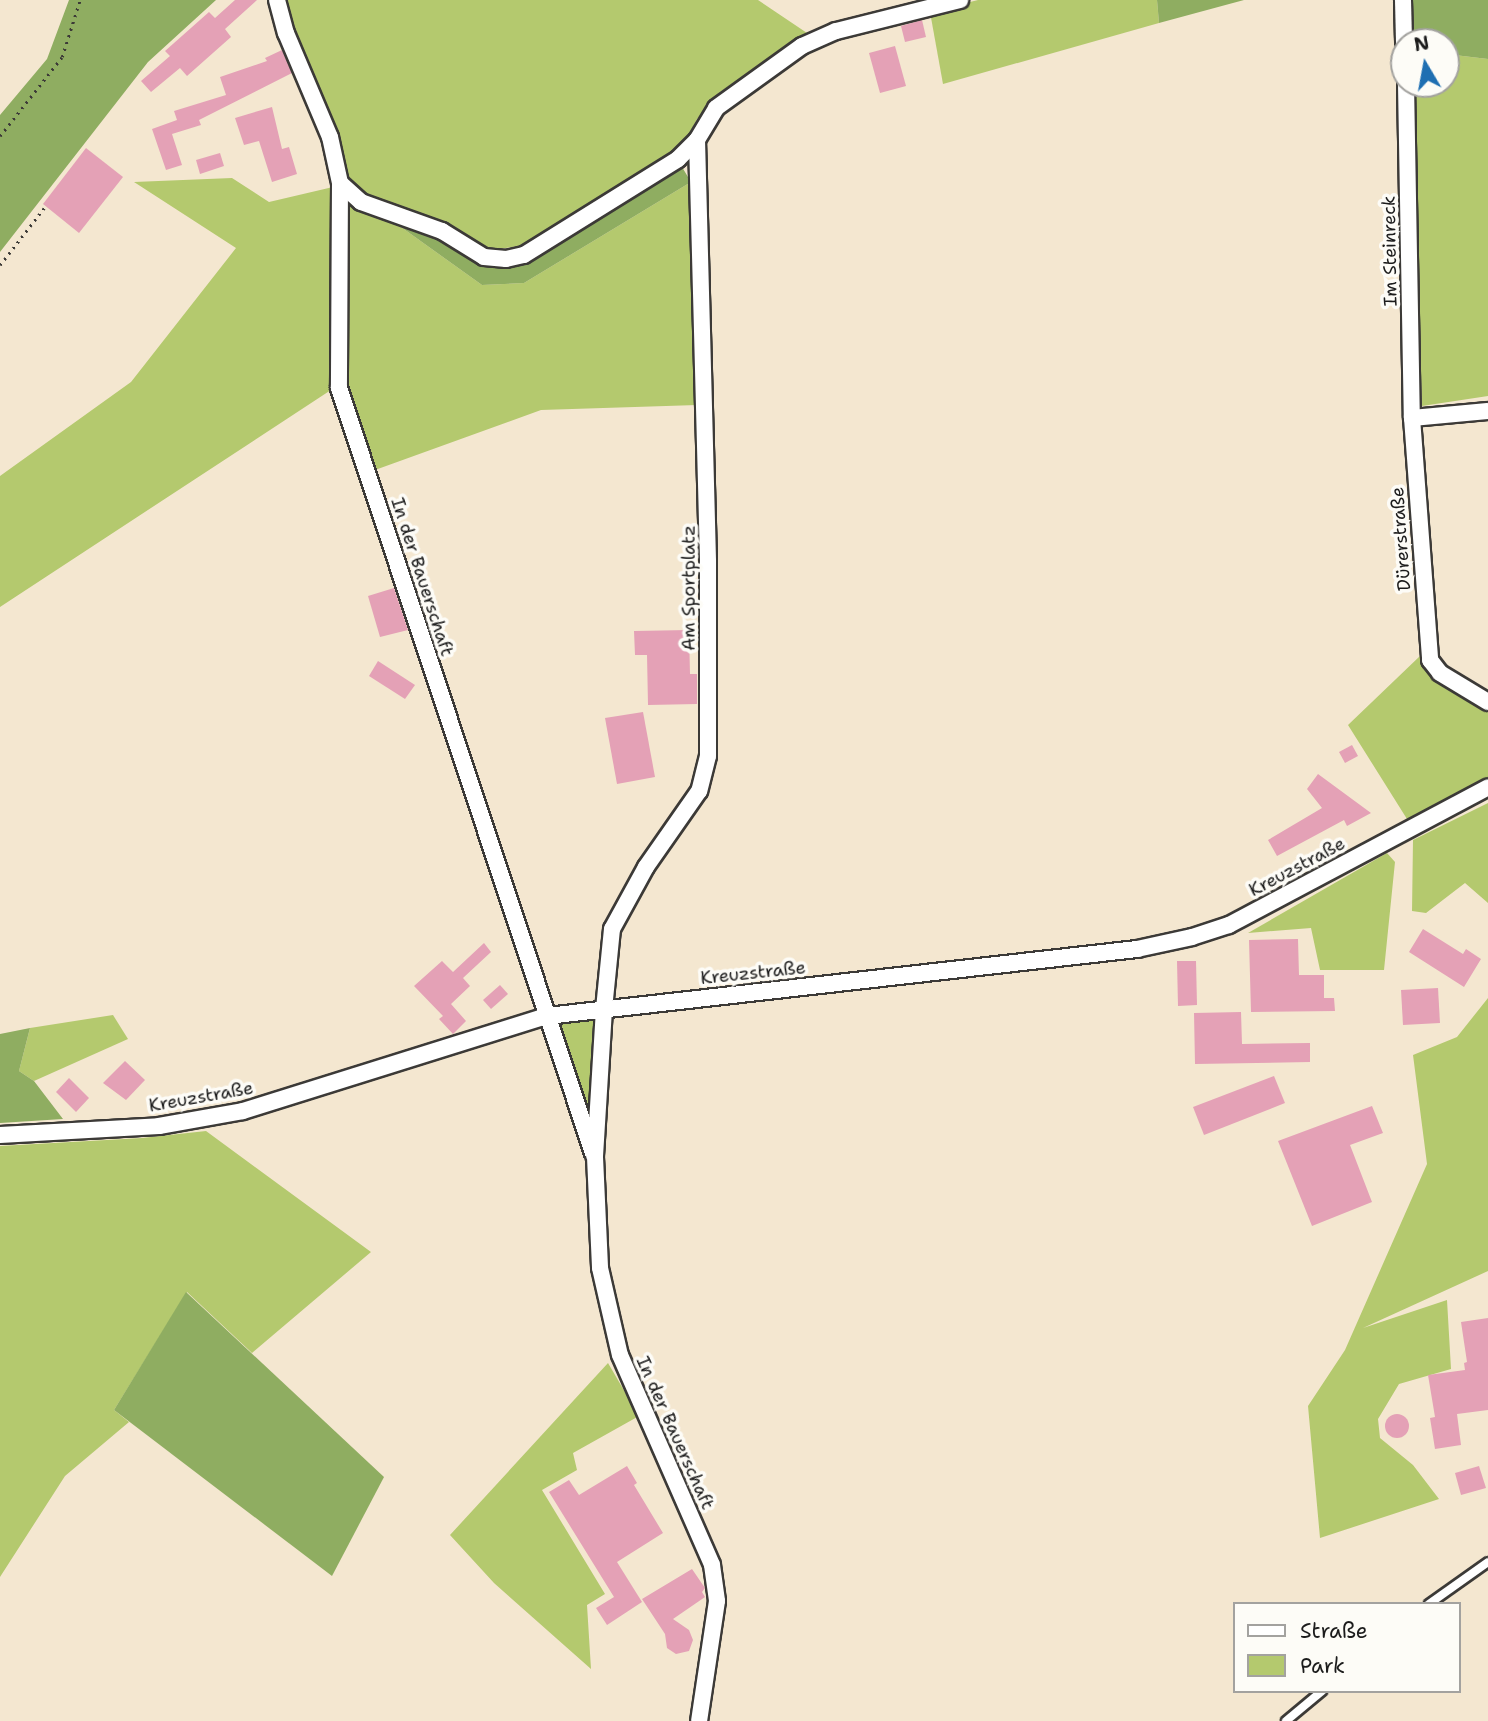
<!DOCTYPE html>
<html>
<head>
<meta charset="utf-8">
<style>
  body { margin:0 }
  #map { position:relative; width:1488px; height:1721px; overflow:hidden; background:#f4e7d0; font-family:"Shantell Sans",sans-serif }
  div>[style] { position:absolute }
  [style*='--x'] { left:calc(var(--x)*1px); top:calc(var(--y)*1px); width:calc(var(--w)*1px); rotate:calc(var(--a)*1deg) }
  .green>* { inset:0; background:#b4c96e }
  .forest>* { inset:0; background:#8fad61 }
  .building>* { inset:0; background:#e4a1b6 }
  .round { border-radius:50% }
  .path>* { height:2.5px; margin-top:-1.25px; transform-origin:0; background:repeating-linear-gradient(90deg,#3c3a37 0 2px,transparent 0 7px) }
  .roads { filter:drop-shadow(2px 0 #3c3a37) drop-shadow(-2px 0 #3c3a37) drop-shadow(0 2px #3c3a37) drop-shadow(0 -2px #3c3a37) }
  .service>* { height:8px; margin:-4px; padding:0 4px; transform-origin:4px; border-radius:4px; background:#fff }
  .minor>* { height:16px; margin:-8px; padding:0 8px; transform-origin:8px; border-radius:8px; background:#fff }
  span { translate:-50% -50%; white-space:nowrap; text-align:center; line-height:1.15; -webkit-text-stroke:7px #fdfcf7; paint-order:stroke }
  .street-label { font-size:18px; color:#1c1c1c }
  .legend { position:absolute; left:1233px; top:1602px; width:228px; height:91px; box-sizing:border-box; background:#fdfcf7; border:2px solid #a3a29f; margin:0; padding:9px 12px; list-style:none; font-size:21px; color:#1c1c1c }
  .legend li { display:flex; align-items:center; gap:14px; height:35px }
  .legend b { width:35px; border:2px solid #a3a29f }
  .north { position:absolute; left:1390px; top:28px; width:70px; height:70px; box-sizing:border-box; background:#fdfcf7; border:2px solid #a3a29f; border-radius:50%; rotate:350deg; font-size:19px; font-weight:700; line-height:28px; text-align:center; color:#1c1c1c }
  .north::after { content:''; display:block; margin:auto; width:24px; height:32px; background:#1f6fb2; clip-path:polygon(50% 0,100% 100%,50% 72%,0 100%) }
</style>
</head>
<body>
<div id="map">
  <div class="green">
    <div style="clip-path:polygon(285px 0,758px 0,807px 33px,720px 92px,697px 119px,686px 141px,665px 161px,524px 245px,488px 251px,368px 199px,348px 182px,339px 141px,292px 25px)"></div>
    <div style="clip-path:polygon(978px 0,1157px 0,1159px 23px,943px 84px,930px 12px)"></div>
    <div style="clip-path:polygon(1446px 54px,1488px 59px,1488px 396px,1422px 406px,1411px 84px,1446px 84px)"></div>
    <div style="clip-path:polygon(232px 178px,269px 202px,333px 187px,334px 388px,0 607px,0 476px,131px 382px,236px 248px,134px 182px)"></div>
    <div style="clip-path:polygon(691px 182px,697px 405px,541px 410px,375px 470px,345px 388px,346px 204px,401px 227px,482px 285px,524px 283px)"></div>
    <div style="clip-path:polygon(1420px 656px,1440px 679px,1488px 708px,1488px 778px,1407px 819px,1348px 725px)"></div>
    <div style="clip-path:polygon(1488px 803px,1488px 903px,1465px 883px,1426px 913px,1412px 911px,1413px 840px)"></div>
    <div style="clip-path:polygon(1387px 853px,1395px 862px,1384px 970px,1320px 970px,1311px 928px,1248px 933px)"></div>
    <div style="clip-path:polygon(1488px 998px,1488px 1271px,1363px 1328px,1447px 1300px,1451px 1369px,1399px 1384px,1378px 1419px,1380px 1438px,1413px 1465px,1439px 1499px,1320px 1538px,1308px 1406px,1345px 1350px,1427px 1164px,1413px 1055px,1457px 1037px)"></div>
    <div style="clip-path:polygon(113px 1015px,128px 1039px,34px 1081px,19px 1071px,30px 1028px)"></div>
    <div style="clip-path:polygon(596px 1019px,592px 1120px,587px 1120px,558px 1023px)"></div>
    <div style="clip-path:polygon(206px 1131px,371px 1252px,252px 1353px,187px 1292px,114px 1410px,129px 1422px,65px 1476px,0 1577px,0 1146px,142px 1138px)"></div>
    <div style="clip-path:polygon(608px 1363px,639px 1416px,573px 1453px,577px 1470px,542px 1490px,605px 1594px,587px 1605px,591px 1669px,494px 1583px,450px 1535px)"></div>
  </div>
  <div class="forest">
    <div style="clip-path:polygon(69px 0,216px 0,148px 62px,0 252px,0 115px,47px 59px)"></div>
    <div style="clip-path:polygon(1157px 0,1244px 0,1159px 23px)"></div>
    <div style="clip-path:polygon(1408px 0,1488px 0,1488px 59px,1446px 54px,1446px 42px,1410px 42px)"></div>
    <div style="clip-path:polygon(682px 167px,691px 182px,524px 283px,482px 285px,401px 227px,528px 261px)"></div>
    <div style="clip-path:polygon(30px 1028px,19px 1071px,34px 1081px,63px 1119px,0 1123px,0 1034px)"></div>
    <div style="clip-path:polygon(186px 1292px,384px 1477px,332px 1576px,114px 1410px)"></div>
  </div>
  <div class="building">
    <div style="clip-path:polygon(235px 0,257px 0,225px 29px,231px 37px,187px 76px,180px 68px,151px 92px,141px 81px,170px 56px,165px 51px,209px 12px,215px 18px)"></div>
    <div style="clip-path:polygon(922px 20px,926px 37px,905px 42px,901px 26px)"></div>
    <div style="clip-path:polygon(895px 46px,906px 86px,880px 93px,869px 53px)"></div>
    <div style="clip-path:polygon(282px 50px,292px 73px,199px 120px,201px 125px,172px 134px,182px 165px,166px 170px,152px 129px,177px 120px,174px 111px,226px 95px,220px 77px,267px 61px,265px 58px)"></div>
    <div style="clip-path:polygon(272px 107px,282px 149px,289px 147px,297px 174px,272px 182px,259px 141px,244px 145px,235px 118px)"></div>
    <div style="clip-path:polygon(86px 148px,123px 177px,79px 233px,43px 204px)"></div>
    <div style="clip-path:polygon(220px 153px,224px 166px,200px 174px,196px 160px)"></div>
    <div style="clip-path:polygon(394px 588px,408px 630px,380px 637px,368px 596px)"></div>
    <div style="clip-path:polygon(689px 630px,690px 674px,697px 674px,697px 704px,648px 705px,647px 655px,635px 655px,634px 631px)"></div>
    <div style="clip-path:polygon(378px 661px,415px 685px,405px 699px,369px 676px)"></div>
    <div style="clip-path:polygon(643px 712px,655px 777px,617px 784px,605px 718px)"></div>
    <div style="clip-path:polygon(1352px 745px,1358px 756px,1345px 763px,1339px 752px)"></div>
    <div style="clip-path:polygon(1318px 774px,1371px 813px,1347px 826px,1344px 820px,1277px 856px,1268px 840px,1322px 808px,1307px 789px)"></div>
    <div style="clip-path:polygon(1423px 929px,1463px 954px,1466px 949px,1481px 959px,1464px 987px,1409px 952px)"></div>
    <div style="clip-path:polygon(1298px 939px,1299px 975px,1324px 975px,1324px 998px,1334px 998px,1335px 1011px,1251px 1012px,1249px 940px)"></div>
    <div style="clip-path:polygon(484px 943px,491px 952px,463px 978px,470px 986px,451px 1004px,466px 1021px,453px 1034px,439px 1019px,443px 1016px,414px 986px,442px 961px,453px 972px)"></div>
    <div style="clip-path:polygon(1177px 961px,1196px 961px,1197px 1005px,1178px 1006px)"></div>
    <div style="clip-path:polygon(500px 985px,508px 994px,491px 1009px,483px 1000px)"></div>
    <div style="clip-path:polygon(1438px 988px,1440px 1023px,1403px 1025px,1401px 990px)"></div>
    <div style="clip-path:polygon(1241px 1012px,1242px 1044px,1310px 1043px,1310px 1062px,1195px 1064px,1194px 1013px)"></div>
    <div style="clip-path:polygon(125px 1061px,145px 1080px,126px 1100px,103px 1083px)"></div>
    <div style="clip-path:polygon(1274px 1076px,1285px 1103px,1204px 1135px,1193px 1107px)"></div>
    <div style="clip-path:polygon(69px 1078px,89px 1098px,76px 1112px,56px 1092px)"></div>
    <div style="clip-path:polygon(1372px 1106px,1383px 1133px,1350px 1145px,1372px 1202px,1312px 1226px,1278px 1141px)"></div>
    <div style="clip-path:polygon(1488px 1318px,1488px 1410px,1457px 1414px,1461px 1445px,1435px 1449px,1430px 1418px,1435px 1417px,1428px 1375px,1465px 1370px,1464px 1363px,1467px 1362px,1461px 1322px)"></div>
    <div class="round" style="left:1385px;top:1414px;width:24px;height:24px"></div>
    <div style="clip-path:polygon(627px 1466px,637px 1483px,634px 1485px,663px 1533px,617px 1562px,642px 1602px,607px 1625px,596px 1608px,614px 1597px,549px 1492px,569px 1480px,579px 1495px)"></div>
    <div style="clip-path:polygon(1479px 1466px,1486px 1488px,1461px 1495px,1455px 1473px)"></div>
    <div style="clip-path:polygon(692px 1569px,705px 1588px,702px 1592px,705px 1597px,673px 1619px,689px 1630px,693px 1640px,689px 1651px,676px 1654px,667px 1648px,665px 1634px,642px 1599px)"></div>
  </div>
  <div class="path">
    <div style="--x:0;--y:136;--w:100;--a:-51.9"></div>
    <div style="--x:62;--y:57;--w:60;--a:-72.5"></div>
    <div style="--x:0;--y:265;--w:72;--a:-52.3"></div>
  </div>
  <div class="roads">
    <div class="service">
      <div style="--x:1429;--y:1604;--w:72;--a:-35.4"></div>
      <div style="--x:1286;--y:1721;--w:47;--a:-39.8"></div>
    </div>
    <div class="minor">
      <div style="--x:277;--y:0;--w:34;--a:75"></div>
      <div style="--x:286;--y:33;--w:113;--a:67.1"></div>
      <div style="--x:330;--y:137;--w:47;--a:77.7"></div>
      <div style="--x:340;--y:183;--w:205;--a:90.3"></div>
      <div style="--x:339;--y:388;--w:806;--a:71.63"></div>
      <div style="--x:1403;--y:0;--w:42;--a:88.6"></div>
      <div style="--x:1406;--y:84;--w:334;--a:89"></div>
      <div style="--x:1412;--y:418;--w:243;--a:85.7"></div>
      <div style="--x:1430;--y:660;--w:16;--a:52"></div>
      <div style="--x:1440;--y:673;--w:56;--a:31.1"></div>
      <div style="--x:697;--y:140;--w:422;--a:88.5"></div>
      <div style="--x:708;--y:562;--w:194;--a:90"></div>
      <div style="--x:708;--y:756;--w:36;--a:104"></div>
      <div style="--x:699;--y:791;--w:93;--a:124.9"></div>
      <div style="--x:646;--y:867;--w:71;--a:118.7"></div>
      <div style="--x:612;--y:929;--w:80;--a:95.7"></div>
      <div style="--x:604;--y:1009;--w:148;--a:93.5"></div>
      <div style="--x:595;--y:1157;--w:111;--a:87.4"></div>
      <div style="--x:600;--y:1268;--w:89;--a:77.1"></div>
      <div style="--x:620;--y:1355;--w:229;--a:66.3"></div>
      <div style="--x:712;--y:1565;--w:36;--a:82"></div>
      <div style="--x:717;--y:1601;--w:121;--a:98.5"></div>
      <div style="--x:340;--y:183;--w:28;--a:42"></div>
      <div style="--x:361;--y:202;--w:86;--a:19.7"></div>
      <div style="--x:442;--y:231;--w:49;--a:31.8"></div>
      <div style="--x:484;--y:257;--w:22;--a:5"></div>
      <div style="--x:506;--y:259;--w:18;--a:-13"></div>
      <div style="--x:524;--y:255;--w:181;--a:-31.9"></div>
      <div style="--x:678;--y:159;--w:27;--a:-45"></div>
      <div style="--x:697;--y:140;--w:37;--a:-59"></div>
      <div style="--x:716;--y:108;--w:106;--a:-35.8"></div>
      <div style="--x:802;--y:46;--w:37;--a:-24"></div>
      <div style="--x:836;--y:31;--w:128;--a:-14"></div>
      <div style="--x:1412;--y:418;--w:76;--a:-5.3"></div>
      <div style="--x:0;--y:1135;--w:159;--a:-3.2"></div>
      <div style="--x:159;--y:1126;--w:85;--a:-10.1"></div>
      <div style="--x:243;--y:1111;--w:318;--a:-17.4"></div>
      <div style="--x:547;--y:1016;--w:594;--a:-6.48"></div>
      <div style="--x:1137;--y:949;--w:56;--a:-12.3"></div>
      <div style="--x:1192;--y:937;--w:39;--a:-18"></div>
      <div style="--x:1229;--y:925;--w:293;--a:-28"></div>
    </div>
  </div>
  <div class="street-label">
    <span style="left:1390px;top:251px;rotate:-91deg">Im Steinreck</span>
    <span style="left:1401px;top:539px;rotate:-94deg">Dürerstraße</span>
    <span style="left:422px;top:577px;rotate:72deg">In der Bauerschaft</span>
    <span style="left:689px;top:588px;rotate:-90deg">Am Sportplatz</span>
    <span style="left:1297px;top:867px;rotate:-28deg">Kreuzstraße</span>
    <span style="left:753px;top:973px;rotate:-6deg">Kreuzstraße</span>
    <span style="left:201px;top:1097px;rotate:-10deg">Kreuzstraße</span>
    <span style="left:675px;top:1433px;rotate:66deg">In der Bauerschaft</span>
  </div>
  <ul class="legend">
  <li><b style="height:9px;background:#fff"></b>Straße</li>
  <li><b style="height:19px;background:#b4c96e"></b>Park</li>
  </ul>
  <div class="north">N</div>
</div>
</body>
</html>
